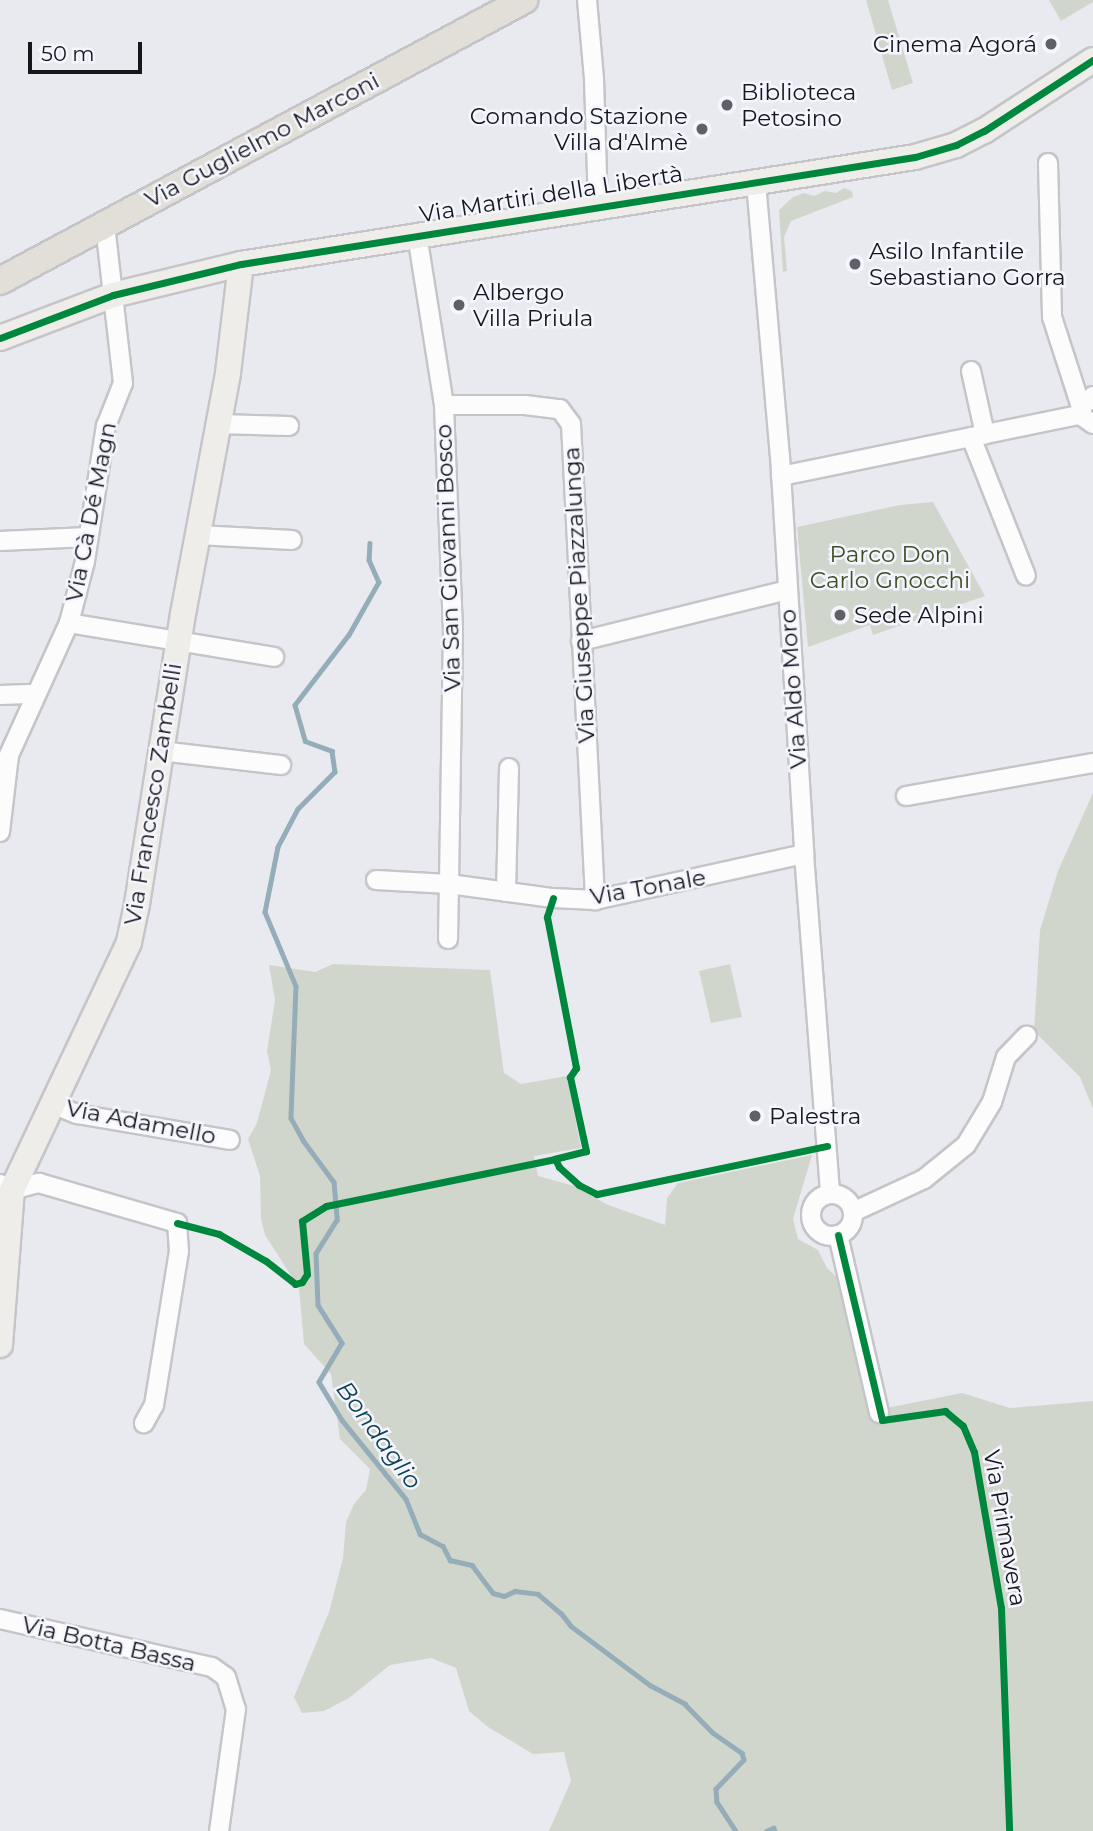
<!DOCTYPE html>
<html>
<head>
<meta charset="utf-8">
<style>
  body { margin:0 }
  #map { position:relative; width:1093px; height:1831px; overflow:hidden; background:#e9eaf0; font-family:Montserrat,sans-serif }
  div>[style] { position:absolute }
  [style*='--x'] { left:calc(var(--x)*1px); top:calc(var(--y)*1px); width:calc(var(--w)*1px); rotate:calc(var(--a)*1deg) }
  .green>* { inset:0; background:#d1d6cd }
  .stream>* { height:4.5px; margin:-2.25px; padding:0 2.25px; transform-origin:2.25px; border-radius:2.25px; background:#94adb9 }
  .roads { filter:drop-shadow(2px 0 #c5c5c9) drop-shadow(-2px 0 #c5c5c9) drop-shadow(0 2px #c5c5c9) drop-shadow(0 -2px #c5c5c9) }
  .street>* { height:18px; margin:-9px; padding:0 9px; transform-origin:9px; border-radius:9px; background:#fcfcfd }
  .street>.ring { margin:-9px; padding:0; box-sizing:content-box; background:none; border:18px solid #fcfcfd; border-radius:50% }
  .secondary>* { height:24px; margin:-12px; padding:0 12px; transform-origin:12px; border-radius:12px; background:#efedea }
  .primary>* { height:26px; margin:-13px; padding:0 13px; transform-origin:13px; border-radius:13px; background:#e1dfd7 }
  .cycleway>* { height:7px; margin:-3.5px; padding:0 3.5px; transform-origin:3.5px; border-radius:3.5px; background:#00873e }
  .dots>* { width:19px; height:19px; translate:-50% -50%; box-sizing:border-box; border:4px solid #f4f5fe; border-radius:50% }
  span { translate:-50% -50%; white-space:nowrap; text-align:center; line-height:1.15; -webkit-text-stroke:5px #f4f5fe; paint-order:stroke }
  .poi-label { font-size:23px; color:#17171b }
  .right { translate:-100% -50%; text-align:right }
  .left { translate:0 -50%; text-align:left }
  .street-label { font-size:23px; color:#17171b }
  .park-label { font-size:23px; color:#3d4e1f }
  .water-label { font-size:24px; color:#0c4251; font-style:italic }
  .scale { position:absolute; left:28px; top:42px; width:114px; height:32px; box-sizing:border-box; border:4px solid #17171b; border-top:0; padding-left:9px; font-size:21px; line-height:24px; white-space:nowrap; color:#17171b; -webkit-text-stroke:5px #f4f5fe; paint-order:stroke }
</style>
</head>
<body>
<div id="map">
  <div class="green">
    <div style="clip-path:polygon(866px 0,888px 0,913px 83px,892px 90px)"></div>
    <div style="clip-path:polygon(1049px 0,1093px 0,1093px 2px,1061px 21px)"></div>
    <div style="clip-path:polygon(844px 188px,852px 191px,853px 197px,791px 221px,784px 237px,787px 271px,783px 272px,779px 210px,793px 197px,804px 193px,814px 196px,825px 191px,836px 193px)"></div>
    <div style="clip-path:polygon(933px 502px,985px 596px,873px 635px,870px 625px,808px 647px,797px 527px,900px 505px)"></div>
    <div style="clip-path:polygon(1093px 793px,1093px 1109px,1080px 1077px,1034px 1031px,1040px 930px,1058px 871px)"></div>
    <div style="clip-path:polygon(333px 964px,490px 970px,504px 1073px,521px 1084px,567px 1076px,581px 1148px,534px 1156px,538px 1176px,574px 1186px,608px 1205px,665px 1225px,667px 1198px,678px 1183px,812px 1155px,793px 1219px,798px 1239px,818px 1250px,827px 1268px,845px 1285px,871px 1411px,962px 1393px,1010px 1408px,1093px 1401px,1093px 1831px,549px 1831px,571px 1781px,564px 1752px,533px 1754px,488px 1727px,469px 1711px,456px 1668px,431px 1658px,390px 1665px,349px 1698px,324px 1711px,302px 1713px,294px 1697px,329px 1612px,343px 1558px,346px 1522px,354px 1504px,366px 1490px,370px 1469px,340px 1439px,331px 1374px,304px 1344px,299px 1288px,265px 1235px,261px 1219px,260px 1176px,248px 1139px,257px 1123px,271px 1070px,267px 1051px,275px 1000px,269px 965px,315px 972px)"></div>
    <div style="clip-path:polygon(730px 964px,742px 1017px,711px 1023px,699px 971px)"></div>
  </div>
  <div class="stream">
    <div style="--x:370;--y:543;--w:17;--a:93"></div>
    <div style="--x:369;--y:560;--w:24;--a:66"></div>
    <div style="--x:379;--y:582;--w:61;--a:119.5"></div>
    <div style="--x:349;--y:635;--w:88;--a:127.6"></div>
    <div style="--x:295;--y:705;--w:37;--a:74"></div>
    <div style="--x:305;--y:741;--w:29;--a:20"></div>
    <div style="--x:332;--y:751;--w:21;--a:82"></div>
    <div style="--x:335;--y:772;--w:52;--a:135"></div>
    <div style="--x:298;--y:809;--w:43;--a:117.8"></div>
    <div style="--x:278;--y:847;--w:66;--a:101.3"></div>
    <div style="--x:265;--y:912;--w:80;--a:67.3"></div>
    <div style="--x:296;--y:986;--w:132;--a:92.2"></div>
    <div style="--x:291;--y:1118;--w:25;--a:61"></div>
    <div style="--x:303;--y:1140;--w:52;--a:53.6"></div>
    <div style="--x:334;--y:1182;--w:38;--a:85"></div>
    <div style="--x:337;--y:1220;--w:39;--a:122"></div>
    <div style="--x:316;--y:1253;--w:52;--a:87.8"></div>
    <div style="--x:318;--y:1305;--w:45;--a:57.7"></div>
    <div style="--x:342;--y:1343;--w:45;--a:120.5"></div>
    <div style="--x:319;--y:1382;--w:44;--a:58.8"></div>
    <div style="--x:342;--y:1420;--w:102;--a:51"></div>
    <div style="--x:406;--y:1499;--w:38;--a:68"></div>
    <div style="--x:420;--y:1534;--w:26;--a:28"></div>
    <div style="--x:443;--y:1546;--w:16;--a:63"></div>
    <div style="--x:450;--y:1560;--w:23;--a:13"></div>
    <div style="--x:472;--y:1565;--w:35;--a:53"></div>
    <div style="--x:493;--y:1593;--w:11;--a:15"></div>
    <div style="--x:504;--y:1596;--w:12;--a:-24"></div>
    <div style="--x:515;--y:1591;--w:23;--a:7"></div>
    <div style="--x:538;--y:1594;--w:30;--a:40"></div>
    <div style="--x:561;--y:1613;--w:16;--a:52"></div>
    <div style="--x:571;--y:1626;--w:99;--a:36.8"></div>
    <div style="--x:650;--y:1685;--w:40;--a:28"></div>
    <div style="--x:685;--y:1704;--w:39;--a:46"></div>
    <div style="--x:712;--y:1732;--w:37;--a:35"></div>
    <div style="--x:742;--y:1753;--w:7;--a:74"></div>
    <div style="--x:744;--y:1760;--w:40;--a:134"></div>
    <div style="--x:716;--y:1789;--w:13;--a:86"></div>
    <div style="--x:717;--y:1802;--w:35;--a:57"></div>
    <div style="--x:766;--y:1831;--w:8;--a:-23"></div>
    <div style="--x:773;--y:1828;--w:4;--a:56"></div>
  </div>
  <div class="roads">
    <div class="street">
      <div style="--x:587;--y:0;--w:79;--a:84.9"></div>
      <div style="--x:594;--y:79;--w:126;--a:88.2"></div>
      <div style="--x:1048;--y:163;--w:154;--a:88.5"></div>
      <div style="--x:1052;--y:317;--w:95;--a:72.1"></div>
      <div style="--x:756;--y:183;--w:274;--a:85"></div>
      <div style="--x:780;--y:456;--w:399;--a:86.5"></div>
      <div style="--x:804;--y:854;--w:341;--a:85.6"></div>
      <div style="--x:971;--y:371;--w:65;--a:77.5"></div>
      <div style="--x:1093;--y:396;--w:16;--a:137"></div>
      <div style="--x:1081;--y:407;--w:10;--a:79"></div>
      <div style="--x:1083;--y:417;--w:12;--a:35"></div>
      <div style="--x:444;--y:405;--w:81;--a:0"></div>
      <div style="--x:525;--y:405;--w:35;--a:7"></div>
      <div style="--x:560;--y:409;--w:19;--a:54"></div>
      <div style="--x:571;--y:424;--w:477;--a:87.1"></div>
      <div style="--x:218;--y:424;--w:71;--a:1.6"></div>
      <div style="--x:971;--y:437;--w:149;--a:68.4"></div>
      <div style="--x:781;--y:476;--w:307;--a:-11.6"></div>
      <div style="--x:198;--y:535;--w:94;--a:3"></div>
      <div style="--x:0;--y:541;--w:88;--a:-2.6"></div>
      <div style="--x:69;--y:623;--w:208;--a:9.4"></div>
      <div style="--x:581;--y:641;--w:212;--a:-13.9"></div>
      <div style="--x:0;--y:695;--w:36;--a:-2"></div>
      <div style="--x:161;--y:751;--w:121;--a:6.7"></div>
      <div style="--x:906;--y:796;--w:190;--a:-10"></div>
      <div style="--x:0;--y:832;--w:78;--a:-83.3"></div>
      <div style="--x:9;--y:755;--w:145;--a:-65.6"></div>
      <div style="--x:69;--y:623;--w:64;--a:-75.5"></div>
      <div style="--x:85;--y:561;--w:137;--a:-81.2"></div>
      <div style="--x:106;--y:426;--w:46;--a:-68.4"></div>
      <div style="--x:123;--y:383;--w:159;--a:-96.5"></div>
      <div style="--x:376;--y:880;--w:73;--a:3.1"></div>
      <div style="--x:449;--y:884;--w:254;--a:-89.1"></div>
      <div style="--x:453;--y:630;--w:225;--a:-92.3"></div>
      <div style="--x:444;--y:405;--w:173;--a:-99"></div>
      <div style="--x:506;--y:892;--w:124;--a:-88.6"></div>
      <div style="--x:448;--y:939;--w:55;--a:-89"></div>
      <div style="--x:449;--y:884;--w:105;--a:7.7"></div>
      <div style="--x:553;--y:898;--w:42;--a:2.7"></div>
      <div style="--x:595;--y:900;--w:214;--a:-12.4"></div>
      <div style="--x:52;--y:1104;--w:27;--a:22"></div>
      <div style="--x:77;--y:1114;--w:155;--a:9.6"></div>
      <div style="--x:0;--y:1184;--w:13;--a:27"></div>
      <div style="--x:12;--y:1190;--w:28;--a:-15"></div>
      <div style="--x:39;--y:1183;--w:144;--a:16.2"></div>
      <div style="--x:177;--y:1223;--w:28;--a:86"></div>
      <div style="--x:179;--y:1251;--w:156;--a:99.2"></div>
      <div style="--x:154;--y:1405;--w:21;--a:119"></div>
      <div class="ring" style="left:811px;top:1194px;width:24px;height:24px"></div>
      <div style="--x:853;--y:1212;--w:78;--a:-24.9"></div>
      <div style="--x:924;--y:1179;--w:54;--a:-39"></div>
      <div style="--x:966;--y:1145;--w:50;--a:-58.8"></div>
      <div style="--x:992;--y:1102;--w:47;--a:-72.7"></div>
      <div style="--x:1006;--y:1057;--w:30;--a:-46"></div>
      <div style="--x:838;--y:1235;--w:183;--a:77"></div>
      <div style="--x:0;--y:1619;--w:217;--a:12.8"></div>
      <div style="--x:212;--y:1667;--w:17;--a:36"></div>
      <div style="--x:226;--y:1677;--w:34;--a:73"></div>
      <div style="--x:236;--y:1709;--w:123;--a:97.9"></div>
    </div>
    <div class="secondary">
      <div style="--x:0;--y:338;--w:121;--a:-20.8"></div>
      <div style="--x:113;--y:295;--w:132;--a:-13.6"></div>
      <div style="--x:241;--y:264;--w:682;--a:-9.02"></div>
      <div style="--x:915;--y:157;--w:43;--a:-16.3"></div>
      <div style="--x:956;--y:145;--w:31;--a:-27"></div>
      <div style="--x:984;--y:131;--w:130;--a:-33.1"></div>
      <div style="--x:0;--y:1345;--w:155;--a:-85.6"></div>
      <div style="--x:12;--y:1190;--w:274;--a:-64.7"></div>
      <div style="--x:129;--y:942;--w:39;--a:-78"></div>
      <div style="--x:137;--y:904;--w:294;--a:-81"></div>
      <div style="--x:183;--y:614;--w:245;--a:-79.4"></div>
      <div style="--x:228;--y:373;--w:110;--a:-83.2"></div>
    </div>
    <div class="primary">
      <div style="--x:0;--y:281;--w:595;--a:-28.2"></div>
    </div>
  </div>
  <div class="cycleway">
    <div style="--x:0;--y:338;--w:121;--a:-20.8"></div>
    <div style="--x:113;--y:295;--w:132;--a:-13.6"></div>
    <div style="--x:241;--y:264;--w:682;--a:-9.02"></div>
    <div style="--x:915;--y:157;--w:43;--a:-16.3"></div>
    <div style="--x:956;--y:145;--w:31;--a:-27"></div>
    <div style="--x:984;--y:131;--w:130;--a:-33.1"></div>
    <div style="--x:553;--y:898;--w:20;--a:108"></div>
    <div style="--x:547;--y:917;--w:154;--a:79.1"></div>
    <div style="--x:576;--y:1068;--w:11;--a:124"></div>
    <div style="--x:570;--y:1077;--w:76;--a:77.8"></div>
    <div style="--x:586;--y:1151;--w:32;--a:166"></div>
    <div style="--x:177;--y:1223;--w:43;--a:14.7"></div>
    <div style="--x:219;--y:1234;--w:54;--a:29.9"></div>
    <div style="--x:266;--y:1261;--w:37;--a:38"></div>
    <div style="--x:295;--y:1284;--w:7;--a:-16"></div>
    <div style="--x:302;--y:1282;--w:9;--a:-58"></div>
    <div style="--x:307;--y:1274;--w:53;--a:-95.4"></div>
    <div style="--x:302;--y:1221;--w:28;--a:-32"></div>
    <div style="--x:326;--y:1206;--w:234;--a:-11.6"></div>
    <div style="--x:555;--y:1159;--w:9;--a:63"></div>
    <div style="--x:559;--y:1167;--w:27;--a:42"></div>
    <div style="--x:579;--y:1185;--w:20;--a:27"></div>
    <div style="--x:597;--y:1194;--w:235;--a:-11.8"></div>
    <div style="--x:838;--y:1235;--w:190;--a:76.6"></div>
    <div style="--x:882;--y:1420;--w:64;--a:-8.1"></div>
    <div style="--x:945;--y:1411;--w:23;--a:40"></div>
    <div style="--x:963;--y:1426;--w:28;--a:67"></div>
    <div style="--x:974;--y:1452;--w:158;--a:80.2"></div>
    <div style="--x:1001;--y:1608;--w:223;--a:87.9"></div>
  </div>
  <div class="dots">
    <div style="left:1051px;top:44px;background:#606166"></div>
    <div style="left:727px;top:105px;background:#606166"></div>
    <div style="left:702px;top:129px;background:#606166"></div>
    <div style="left:855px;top:264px;background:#606166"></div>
    <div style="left:459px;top:305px;background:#606166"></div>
    <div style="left:840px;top:615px;background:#606166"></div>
    <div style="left:755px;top:1116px;background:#606166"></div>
  </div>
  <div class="poi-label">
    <span class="right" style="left:1037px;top:44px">Cinema Agorá</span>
    <span class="left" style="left:741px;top:105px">Biblioteca<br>Petosino</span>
    <span class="right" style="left:688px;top:129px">Comando Stazione<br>Villa d'Almè</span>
    <span class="left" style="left:869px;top:264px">Asilo Infantile<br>Sebastiano Gorra</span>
    <span class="left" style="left:473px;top:305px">Albergo<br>Villa Priula</span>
    <span class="left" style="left:854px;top:615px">Sede Alpini</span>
    <span class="left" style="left:769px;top:1116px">Palestra</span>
  </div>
  <div class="street-label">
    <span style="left:262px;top:140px;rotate:-28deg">Via Guglielmo Marconi</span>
    <span style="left:551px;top:194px;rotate:-9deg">Via Martiri della Libertà</span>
    <span style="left:91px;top:512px;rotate:-79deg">Via Cà Dé Magn</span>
    <span style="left:448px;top:558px;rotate:-92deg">Via San Giovanni Bosco</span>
    <span style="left:579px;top:595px;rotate:-93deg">Via Giuseppe Piazzalunga</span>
    <span style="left:793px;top:689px;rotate:-94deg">Via Aldo Moro</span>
    <span style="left:153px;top:794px;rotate:-81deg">Via Francesco Zambelli</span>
    <span style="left:648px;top:887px;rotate:-10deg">Via Tonale</span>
    <span style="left:141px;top:1122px;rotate:11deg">Via Adamello</span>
    <span style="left:1005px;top:1528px;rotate:80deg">Via Primavera</span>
    <span style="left:109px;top:1644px;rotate:13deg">Via Botta Bassa</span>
  </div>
  <div class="park-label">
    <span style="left:890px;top:567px">Parco Don<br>Carlo Gnocchi</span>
  </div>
  <div class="water-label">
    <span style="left:379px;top:1435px;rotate:54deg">Bondaglio</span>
  </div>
  <div class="scale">50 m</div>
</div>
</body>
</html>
